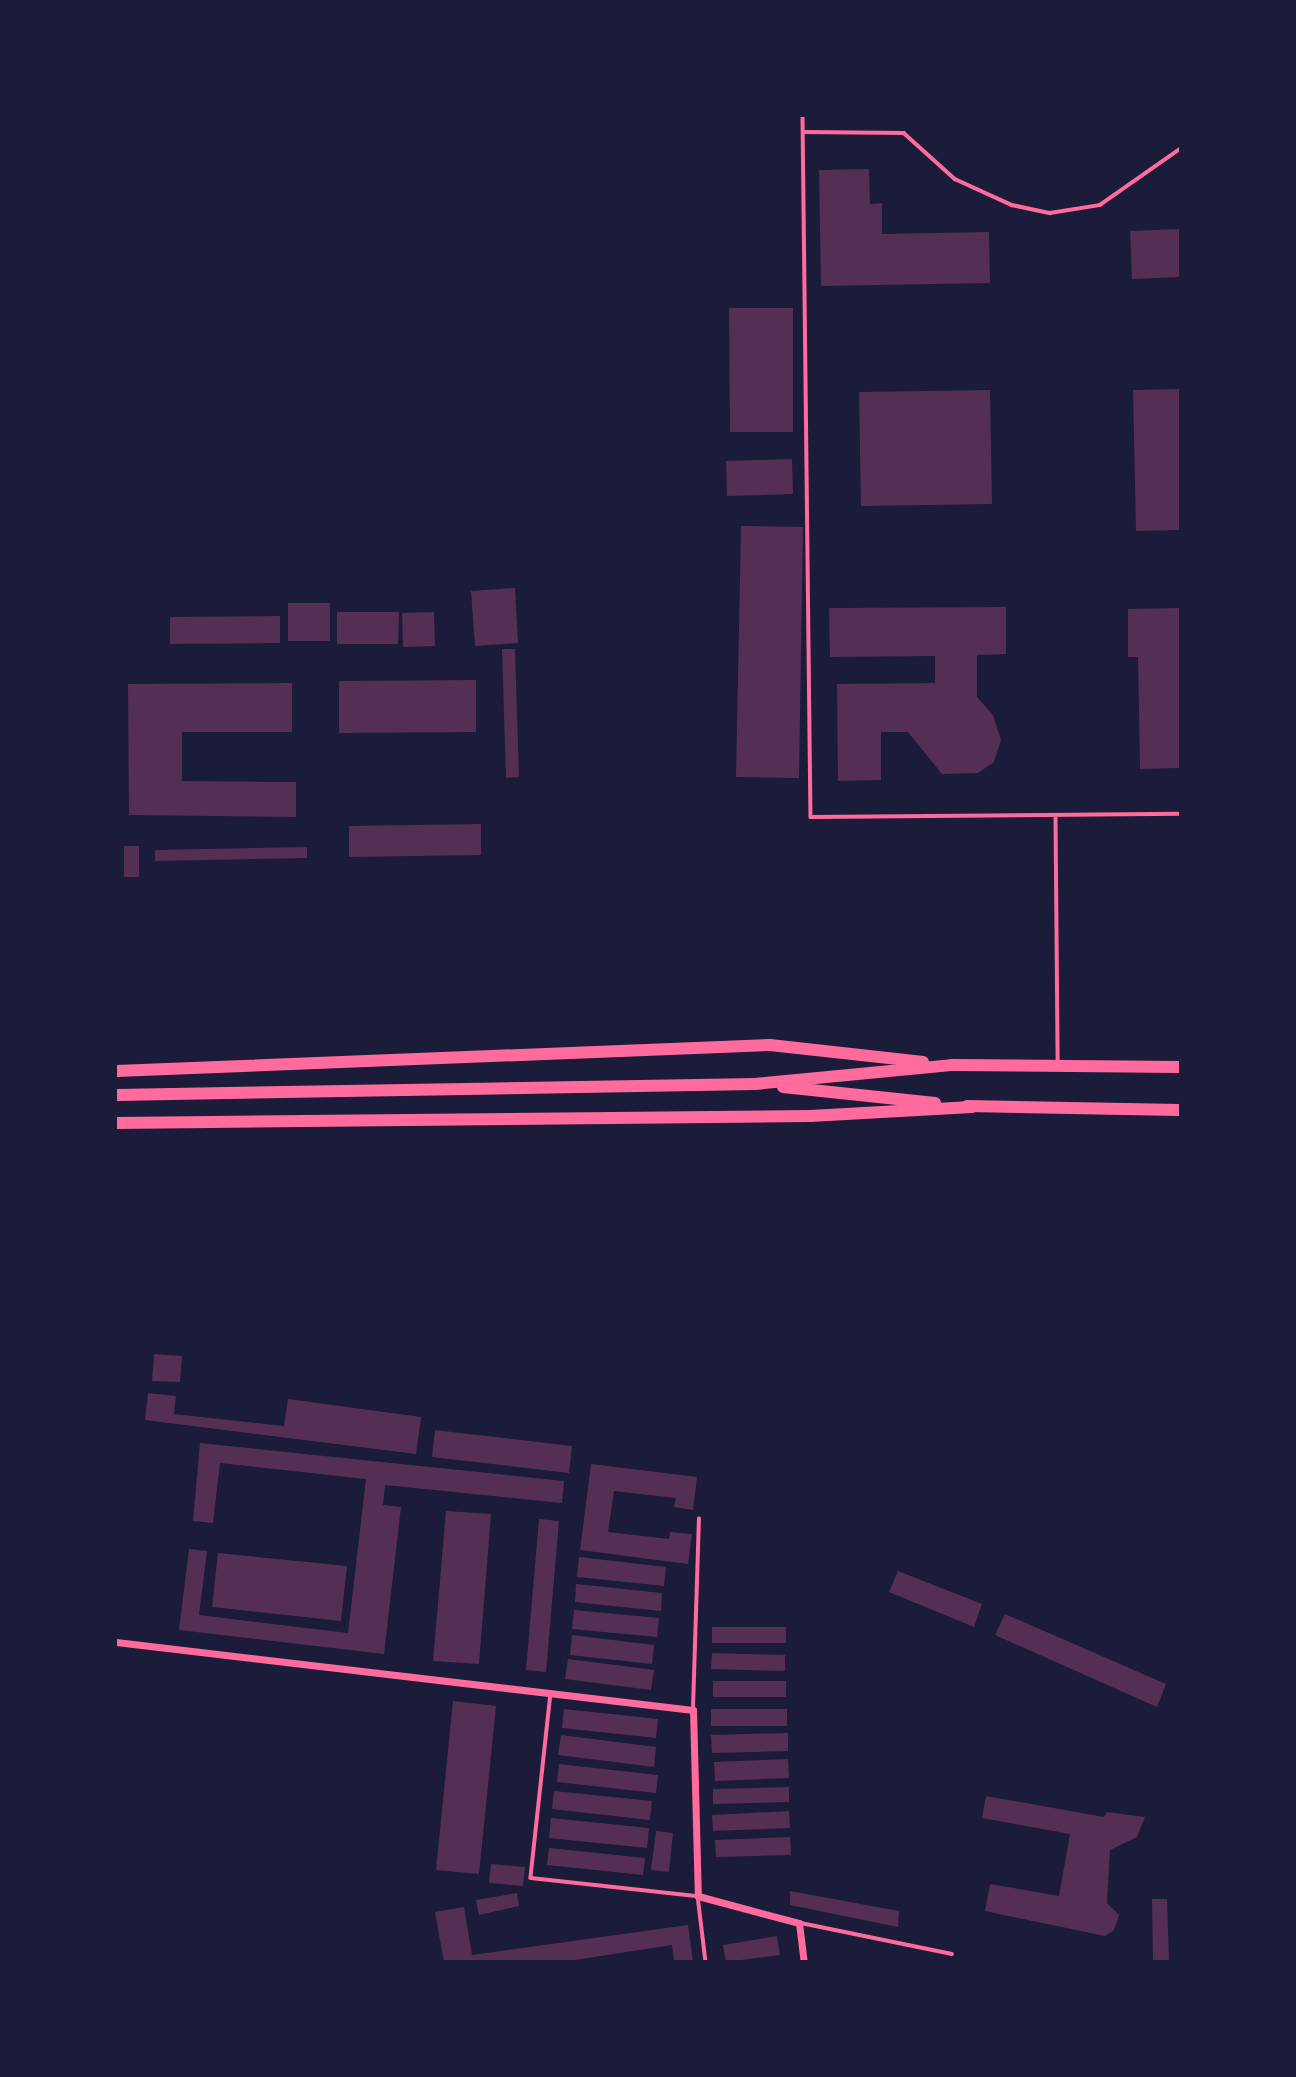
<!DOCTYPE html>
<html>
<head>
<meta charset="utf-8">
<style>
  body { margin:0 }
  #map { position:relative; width:1296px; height:2077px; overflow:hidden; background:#1b1b3a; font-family:Inter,sans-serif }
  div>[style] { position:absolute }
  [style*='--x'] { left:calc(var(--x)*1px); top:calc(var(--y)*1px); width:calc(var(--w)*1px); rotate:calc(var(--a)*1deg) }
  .building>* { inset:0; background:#542f53 }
  .service>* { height:3.5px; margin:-1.75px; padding:0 1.75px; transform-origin:1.75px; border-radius:1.75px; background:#ff6b9d }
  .minor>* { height:7px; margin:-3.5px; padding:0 3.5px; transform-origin:3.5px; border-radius:3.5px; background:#ff6b9d }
  .primary>* { height:12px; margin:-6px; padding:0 6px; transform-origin:6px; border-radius:6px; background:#ff6b9d }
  span { translate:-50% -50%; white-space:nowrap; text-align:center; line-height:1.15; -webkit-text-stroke:6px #1b1b3a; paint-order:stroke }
  .frame { position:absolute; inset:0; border:117px solid #1b1b3a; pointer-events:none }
</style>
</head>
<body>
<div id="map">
  <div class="building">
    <div style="clip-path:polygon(869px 169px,870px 204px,882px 203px,882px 234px,989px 232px,990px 283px,821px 286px,819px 170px)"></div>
    <div style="clip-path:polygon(1180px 229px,1180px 277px,1132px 279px,1130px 231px)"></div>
    <div style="clip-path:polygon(729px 308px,793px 308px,793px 432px,730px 432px)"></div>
    <div style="clip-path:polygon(1180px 389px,1180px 530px,1136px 531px,1133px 390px)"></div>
    <div style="clip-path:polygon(990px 390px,992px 504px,861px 506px,859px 392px)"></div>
    <div style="clip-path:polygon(792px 459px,793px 494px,727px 496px,726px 461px)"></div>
    <div style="clip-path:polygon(741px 526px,803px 527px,799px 778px,736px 777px)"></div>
    <div style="clip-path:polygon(515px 588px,518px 643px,475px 646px,471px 591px)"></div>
    <div style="clip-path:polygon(288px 603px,330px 603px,330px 641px,288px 641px)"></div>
    <div style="clip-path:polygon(1006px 607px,1006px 654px,977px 655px,977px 697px,993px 715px,1001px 740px,994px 762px,978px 773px,942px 774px,908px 732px,881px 732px,881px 780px,838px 781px,837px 684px,935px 683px,935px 656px,830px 657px,829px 608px)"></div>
    <div style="clip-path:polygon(1180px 608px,1180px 768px,1140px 769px,1138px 657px,1128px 657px,1128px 609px)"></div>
    <div style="clip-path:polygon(337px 612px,399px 612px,398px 644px,337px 644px)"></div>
    <div style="clip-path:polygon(434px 612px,435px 646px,403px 647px,402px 613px)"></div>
    <div style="clip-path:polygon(280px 616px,280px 643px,170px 644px,170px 617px)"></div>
    <div style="clip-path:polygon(502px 649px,515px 649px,519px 777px,506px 778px)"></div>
    <div style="clip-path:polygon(476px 680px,476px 732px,339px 733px,339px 681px)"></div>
    <div style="clip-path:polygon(292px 683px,292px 732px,182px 732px,182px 781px,296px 782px,296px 817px,129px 815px,128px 684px)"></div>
    <div style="clip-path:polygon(481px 824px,481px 855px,349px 857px,349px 826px)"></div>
    <div style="clip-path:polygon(124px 846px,139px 846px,139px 877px,124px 877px)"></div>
    <div style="clip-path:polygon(307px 847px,307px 858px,155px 861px,155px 850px)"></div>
    <div style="clip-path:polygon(154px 1354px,182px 1356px,180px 1382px,152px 1381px)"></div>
    <div style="clip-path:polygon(148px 1393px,176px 1396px,174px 1414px,284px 1426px,288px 1399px,421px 1417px,416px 1454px,145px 1420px)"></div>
    <div style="clip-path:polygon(435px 1430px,572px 1446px,569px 1473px,432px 1457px)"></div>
    <div style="clip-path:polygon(200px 1443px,564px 1481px,562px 1503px,385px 1485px,383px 1505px,401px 1507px,384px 1654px,179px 1630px,189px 1549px,207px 1551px,199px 1615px,348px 1633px,366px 1479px,220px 1463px,213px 1523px,193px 1521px)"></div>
    <div style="clip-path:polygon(591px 1464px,697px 1477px,693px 1510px,674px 1507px,676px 1498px,614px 1491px,608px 1532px,669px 1539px,670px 1532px,692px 1534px,688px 1564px,580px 1550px)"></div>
    <div style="clip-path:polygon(446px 1511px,491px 1514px,479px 1664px,433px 1661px)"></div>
    <div style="clip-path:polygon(539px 1519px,559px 1521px,546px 1672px,526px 1670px)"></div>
    <div style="clip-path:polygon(218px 1553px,347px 1566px,341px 1621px,212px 1607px)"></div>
    <div style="clip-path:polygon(579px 1557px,666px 1567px,664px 1586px,577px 1577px)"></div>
    <div style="clip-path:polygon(898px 1571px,982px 1604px,974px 1627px,889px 1592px)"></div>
    <div style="clip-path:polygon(576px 1584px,662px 1593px,661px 1611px,575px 1602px)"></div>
    <div style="clip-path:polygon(574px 1610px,659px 1618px,657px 1637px,572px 1629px)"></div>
    <div style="clip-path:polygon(1005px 1614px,1166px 1684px,1157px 1707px,995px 1635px)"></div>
    <div style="clip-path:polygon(712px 1627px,786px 1627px,786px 1643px,712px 1643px)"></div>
    <div style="clip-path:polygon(572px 1635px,654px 1645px,652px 1664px,570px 1655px)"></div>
    <div style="clip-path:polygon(712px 1653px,785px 1655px,785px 1671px,711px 1669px)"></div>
    <div style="clip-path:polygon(568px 1659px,654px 1670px,651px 1690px,565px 1679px)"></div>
    <div style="clip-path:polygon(713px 1681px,786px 1681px,786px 1697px,713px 1697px)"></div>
    <div style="clip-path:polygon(453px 1701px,496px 1706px,479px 1874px,436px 1870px)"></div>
    <div style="clip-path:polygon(564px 1709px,658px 1719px,656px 1738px,562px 1728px)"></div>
    <div style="clip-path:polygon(711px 1709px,787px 1709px,787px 1726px,711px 1726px)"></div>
    <div style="clip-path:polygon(788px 1733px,788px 1751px,712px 1753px,711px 1735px)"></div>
    <div style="clip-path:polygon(561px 1735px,656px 1747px,654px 1767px,558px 1755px)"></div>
    <div style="clip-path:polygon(788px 1759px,789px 1778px,715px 1781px,714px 1762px)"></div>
    <div style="clip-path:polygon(559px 1764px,658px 1775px,656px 1793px,557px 1782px)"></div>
    <div style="clip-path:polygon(789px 1787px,789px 1802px,713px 1804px,713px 1789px)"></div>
    <div style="clip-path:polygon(554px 1791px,652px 1801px,650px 1820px,552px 1809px)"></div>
    <div style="clip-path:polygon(986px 1796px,1104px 1817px,1107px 1812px,1145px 1817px,1137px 1837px,1110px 1850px,1107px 1903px,1119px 1915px,1114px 1930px,1105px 1936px,985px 1911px,990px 1884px,1059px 1896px,1070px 1834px,982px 1818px)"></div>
    <div style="clip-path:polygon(789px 1811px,790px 1828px,713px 1831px,712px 1815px)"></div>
    <div style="clip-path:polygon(551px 1818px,649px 1828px,647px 1848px,549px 1838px)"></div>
    <div style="clip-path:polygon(656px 1831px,673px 1833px,669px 1872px,651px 1870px)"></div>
    <div style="clip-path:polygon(790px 1837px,791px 1855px,716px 1857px,715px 1840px)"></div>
    <div style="clip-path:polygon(549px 1848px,645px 1858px,643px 1875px,547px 1865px)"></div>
    <div style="clip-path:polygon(491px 1864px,525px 1867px,523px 1886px,489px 1883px)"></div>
    <div style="clip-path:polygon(790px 1891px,899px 1911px,898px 1927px,790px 1905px)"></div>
    <div style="clip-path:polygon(517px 1893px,519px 1906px,479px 1915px,476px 1900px)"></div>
    <div style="clip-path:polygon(1152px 1899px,1167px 1899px,1169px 1962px,1153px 1962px)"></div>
    <div style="clip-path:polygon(464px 1907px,472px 1955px,688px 1925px,693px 1962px,674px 1962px,672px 1945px,562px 1962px,444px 1962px,435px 1912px)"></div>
    <div style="clip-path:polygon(777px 1936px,780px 1955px,726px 1962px,723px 1945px)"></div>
  </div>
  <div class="service">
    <div style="--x:803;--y:116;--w:701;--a:89.35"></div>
    <div style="--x:811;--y:817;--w:369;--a:-0.5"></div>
    <div style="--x:804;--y:132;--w:100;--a:0.6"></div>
    <div style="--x:904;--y:133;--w:69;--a:42"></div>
    <div style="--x:955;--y:179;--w:63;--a:24.5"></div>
    <div style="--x:1012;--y:205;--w:39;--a:12"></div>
    <div style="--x:1050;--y:213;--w:51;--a:-9.1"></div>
    <div style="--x:1100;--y:205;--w:98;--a:-35"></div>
    <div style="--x:1056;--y:817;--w:246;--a:89.5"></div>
    <div style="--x:551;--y:1693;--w:186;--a:96.2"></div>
    <div style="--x:531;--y:1878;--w:168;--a:6.2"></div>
    <div style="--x:698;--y:1896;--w:66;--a:83.1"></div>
    <div style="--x:693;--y:1708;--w:189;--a:-88.2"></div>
    <div style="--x:801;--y:1923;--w:154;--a:11.6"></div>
  </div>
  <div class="minor">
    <div style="--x:116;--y:1642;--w:581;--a:6.72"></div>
    <div style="--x:693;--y:1710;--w:186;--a:88.5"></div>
    <div style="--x:698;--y:1896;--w:105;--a:15"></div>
    <div style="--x:799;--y:1923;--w:39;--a:83"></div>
  </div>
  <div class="primary">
    <div style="--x:116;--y:1071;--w:655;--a:-2.28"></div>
    <div style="--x:770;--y:1045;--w:154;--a:6.3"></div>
    <div style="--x:783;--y:1087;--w:153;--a:6"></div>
    <div style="--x:116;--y:1095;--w:639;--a:-0.99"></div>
    <div style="--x:755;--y:1084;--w:197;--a:-5.5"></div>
    <div style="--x:951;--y:1065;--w:229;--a:0.5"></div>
    <div style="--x:967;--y:1106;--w:213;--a:1.1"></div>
    <div style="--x:116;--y:1123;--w:694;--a:-0.58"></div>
    <div style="--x:810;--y:1116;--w:162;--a:-3.2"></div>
  </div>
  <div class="frame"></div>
</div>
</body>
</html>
